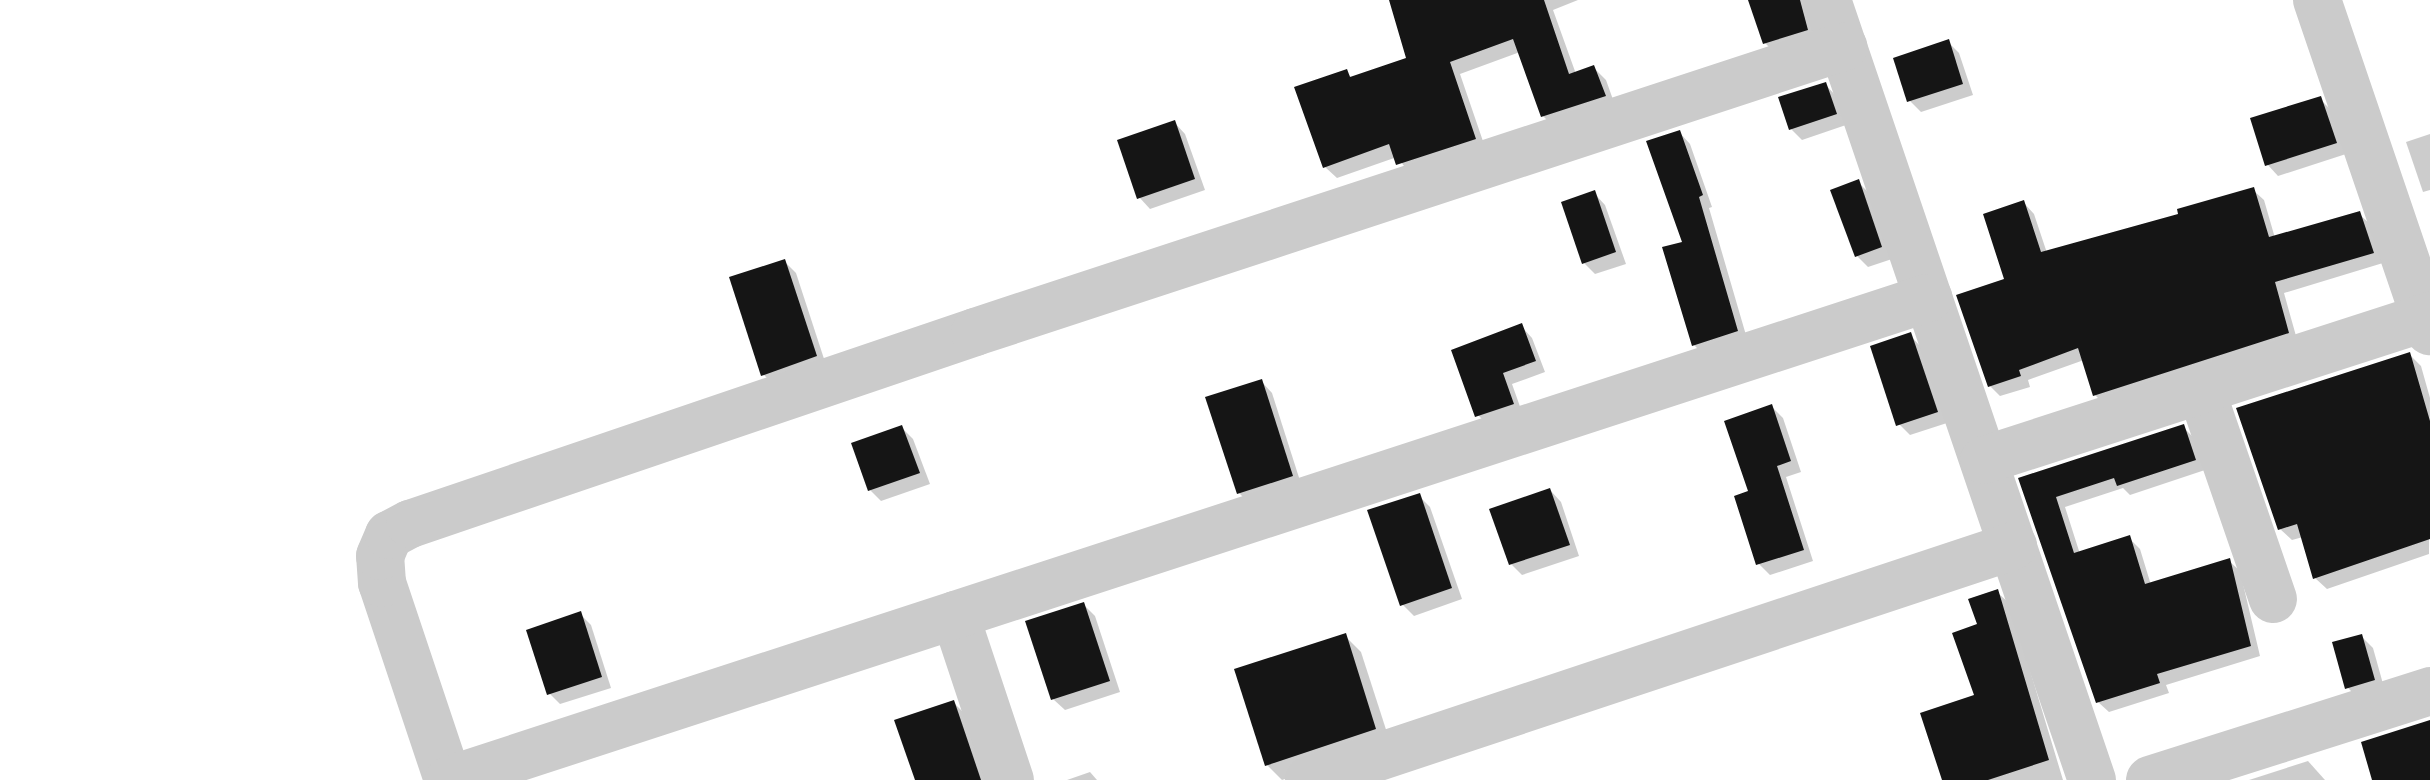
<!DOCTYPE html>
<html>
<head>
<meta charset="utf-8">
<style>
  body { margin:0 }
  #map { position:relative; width:2430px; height:780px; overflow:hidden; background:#fff; font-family:Rubik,sans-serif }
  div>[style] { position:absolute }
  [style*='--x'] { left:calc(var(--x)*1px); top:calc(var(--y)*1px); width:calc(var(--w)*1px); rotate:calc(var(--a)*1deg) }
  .shadow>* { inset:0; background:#0003 }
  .building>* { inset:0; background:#151515 }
  .street>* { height:48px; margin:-24px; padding:0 24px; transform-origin:24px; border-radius:24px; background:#cbcbcb }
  span { translate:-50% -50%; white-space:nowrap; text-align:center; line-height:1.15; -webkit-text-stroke:10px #fff; paint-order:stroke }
</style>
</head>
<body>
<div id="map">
  <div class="shadow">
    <div style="clip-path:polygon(1390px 0,1578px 0,1553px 10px,1576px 74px,1594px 68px,1606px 80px,1616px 108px,1555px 128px,1543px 116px,1520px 52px,1460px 74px,1486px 150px,1411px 175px,1397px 157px,1337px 178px,1325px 167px,1346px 72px,1353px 79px,1409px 60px)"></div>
    <div style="clip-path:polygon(1751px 0,1814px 0,1818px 41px,1776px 54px,1765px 43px)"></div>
    <div style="clip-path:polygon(1948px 42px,1959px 53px,1973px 95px,1921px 112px,1910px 101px)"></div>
    <div style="clip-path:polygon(1825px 84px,1836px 96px,1846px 125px,1802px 140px,1791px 129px)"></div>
    <div style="clip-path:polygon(2320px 99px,2331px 110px,2346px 154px,2278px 176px,2267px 164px)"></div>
    <div style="clip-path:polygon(1174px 122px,1185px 134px,1205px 190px,1150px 209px,1139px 197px)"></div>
    <div style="clip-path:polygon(1679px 132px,1690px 144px,1712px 207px,1709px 208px,1748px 342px,1705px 356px,1694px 345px)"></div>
    <div style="clip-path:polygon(2430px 134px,2430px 190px,2423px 192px,2406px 142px)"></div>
    <div style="clip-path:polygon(1858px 182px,1869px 193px,1892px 259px,1868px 267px,1857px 256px)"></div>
    <div style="clip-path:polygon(2253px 190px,2264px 200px,2275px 238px,2359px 214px,2370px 224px,2383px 263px,2284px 293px,2298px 343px,2105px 405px,2095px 395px,2084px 360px,2028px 380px,2030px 387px,2000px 396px,1990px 386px,2024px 203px,2034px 214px,2047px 253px,2181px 216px)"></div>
    <div style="clip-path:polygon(1594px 193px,1605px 205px,1626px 264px,1595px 274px,1584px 263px)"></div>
    <div style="clip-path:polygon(784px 261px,796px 273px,827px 368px,774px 385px,763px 374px)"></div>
    <div style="clip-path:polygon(1521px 326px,1532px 338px,1545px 372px,1512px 384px,1523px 415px,1489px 426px,1478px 415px)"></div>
    <div style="clip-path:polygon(1910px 335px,1921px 347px,1947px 423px,1910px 435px,1899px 424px)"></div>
    <div style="clip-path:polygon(2409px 354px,2421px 366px,2430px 398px,2429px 554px,2327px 589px,2315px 578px,2303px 537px,2292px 540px,2280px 529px)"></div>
    <div style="clip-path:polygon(1261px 381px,1272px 393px,1302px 487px,1250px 504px,1239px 493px)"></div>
    <div style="clip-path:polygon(1772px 407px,1783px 418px,1801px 472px,1786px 477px,1813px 561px,1770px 575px,1758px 563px,1751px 493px)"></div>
    <div style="clip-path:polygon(2183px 427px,2194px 438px,2205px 470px,2130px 495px,2123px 488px,2065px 507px,2080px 554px,2129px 538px,2140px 549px,2151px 585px,2229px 561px,2240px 571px,2260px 656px,2166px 685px,2169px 693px,2109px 712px,2098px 702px,2022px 479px)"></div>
    <div style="clip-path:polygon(902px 428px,913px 439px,930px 484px,881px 501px,870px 490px)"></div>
    <div style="clip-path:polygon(1550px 490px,1561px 502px,1579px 556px,1522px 575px,1511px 564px)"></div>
    <div style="clip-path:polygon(1419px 496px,1430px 507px,1462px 599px,1414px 616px,1403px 605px)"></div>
    <div style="clip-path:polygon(1997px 592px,2010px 604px,2063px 780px,1945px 780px,1977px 697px,1980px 626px)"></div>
    <div style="clip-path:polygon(1084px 605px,1095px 616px,1120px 692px,1065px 710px,1053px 699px)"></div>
    <div style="clip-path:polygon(580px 614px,591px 625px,611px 688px,560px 704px,549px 693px)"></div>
    <div style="clip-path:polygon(1345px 636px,1361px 652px,1391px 745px,1282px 780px,1267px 765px)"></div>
    <div style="clip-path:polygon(2361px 636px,2373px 648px,2385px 691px,2359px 699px,2348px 688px)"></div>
    <div style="clip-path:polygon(953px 702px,965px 714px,987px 780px,917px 780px)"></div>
    <div style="clip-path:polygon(2308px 761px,2325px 780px,2249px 780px)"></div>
    <div style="clip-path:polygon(1090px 772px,1097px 780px,1067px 780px)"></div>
  </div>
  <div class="building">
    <div style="clip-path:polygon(1389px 0,1544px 0,1569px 74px,1594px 65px,1606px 96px,1541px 117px,1513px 39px,1450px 62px,1476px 139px,1396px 165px,1389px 144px,1323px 168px,1294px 87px,1347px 69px,1350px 77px,1406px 58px)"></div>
    <div style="clip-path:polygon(1748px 0,1800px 0,1808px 30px,1763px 44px)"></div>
    <div style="clip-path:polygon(1949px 39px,1963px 84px,1907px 102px,1893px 58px)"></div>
    <div style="clip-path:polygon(1826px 82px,1837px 114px,1789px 130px,1778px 97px)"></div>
    <div style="clip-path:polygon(2321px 96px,2337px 143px,2265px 166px,2250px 118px)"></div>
    <div style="clip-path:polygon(1175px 120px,1195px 179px,1137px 199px,1117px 140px)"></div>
    <div style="clip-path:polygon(1680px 130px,1703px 195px,1699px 197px,1738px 331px,1692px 346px,1662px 247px,1682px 242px,1646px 141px)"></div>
    <div style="clip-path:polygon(1859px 179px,1882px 247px,1855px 257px,1830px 190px)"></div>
    <div style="clip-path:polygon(2254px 187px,2269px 237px,2360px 211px,2374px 253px,2275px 282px,2289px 333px,2093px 396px,2078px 348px,2019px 370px,2021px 376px,1988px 387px,1956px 295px,2004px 279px,1983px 214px,2024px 200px,2041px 252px,2178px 214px,2177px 209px)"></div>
    <div style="clip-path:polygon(1595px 190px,1616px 252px,1582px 264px,1561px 202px)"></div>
    <div style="clip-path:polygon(785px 259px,817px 356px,761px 376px,729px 277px)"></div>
    <div style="clip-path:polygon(1522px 323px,1536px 361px,1503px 373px,1514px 404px,1475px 417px,1451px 350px)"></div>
    <div style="clip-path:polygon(1911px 332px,1938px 412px,1896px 426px,1870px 346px)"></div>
    <div style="clip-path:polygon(2410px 352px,2430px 421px,2430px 539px,2313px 579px,2297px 524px,2278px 530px,2236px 408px)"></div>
    <div style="clip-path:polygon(1262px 379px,1293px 476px,1237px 494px,1205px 397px)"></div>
    <div style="clip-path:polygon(1772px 404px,1791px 461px,1777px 466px,1804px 550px,1756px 565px,1734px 496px,1748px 491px,1724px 421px)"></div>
    <div style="clip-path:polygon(2184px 424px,2196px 460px,2117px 486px,2114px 478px,2056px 497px,2074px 553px,2130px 535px,2145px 584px,2230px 558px,2251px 646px,2157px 674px,2160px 683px,2096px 703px,2018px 478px)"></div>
    <div style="clip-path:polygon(902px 425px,920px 473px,868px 491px,851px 443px)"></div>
    <div style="clip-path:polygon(1550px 488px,1570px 545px,1509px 565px,1489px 509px)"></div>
    <div style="clip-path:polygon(1420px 493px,1452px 588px,1400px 606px,1367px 510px)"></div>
    <div style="clip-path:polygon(1998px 589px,2049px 760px,1988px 780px,1942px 780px,1920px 713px,1974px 695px,1952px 633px,1977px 624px,1968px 599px)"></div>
    <div style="clip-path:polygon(1084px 602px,1110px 681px,1051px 700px,1025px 621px)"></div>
    <div style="clip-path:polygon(581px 611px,602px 677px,547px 695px,526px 630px)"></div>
    <div style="clip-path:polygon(1346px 633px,1376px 729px,1265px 766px,1234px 669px)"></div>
    <div style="clip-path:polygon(2362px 634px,2375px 680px,2345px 689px,2332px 642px)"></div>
    <div style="clip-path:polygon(954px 700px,981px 780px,915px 780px,894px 720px)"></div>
    <div style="clip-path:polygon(2430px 720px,2430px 780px,2372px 780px,2361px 742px)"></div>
  </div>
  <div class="street">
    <div style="--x:1827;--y:0;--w:824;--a:71.24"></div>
    <div style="--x:2317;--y:0;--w:350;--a:71.2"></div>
    <div style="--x:2201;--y:390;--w:221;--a:71"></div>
    <div style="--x:1984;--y:460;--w:469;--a:-17.9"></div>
    <div style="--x:955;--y:615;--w:174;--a:71.6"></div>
    <div style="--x:448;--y:780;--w:208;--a:-108.5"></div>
    <div style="--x:382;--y:583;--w:27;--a:-94"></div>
    <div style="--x:380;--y:556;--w:23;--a:-67"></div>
    <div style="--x:389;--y:535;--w:24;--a:-28"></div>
    <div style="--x:410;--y:524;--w:597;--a:-18.77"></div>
    <div style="--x:975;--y:332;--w:914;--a:-18.18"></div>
    <div style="--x:449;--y:780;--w:1556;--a:-18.05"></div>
    <div style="--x:1309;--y:780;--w:742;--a:-18.39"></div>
    <div style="--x:2150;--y:780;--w:294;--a:-17.6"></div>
  </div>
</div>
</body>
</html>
